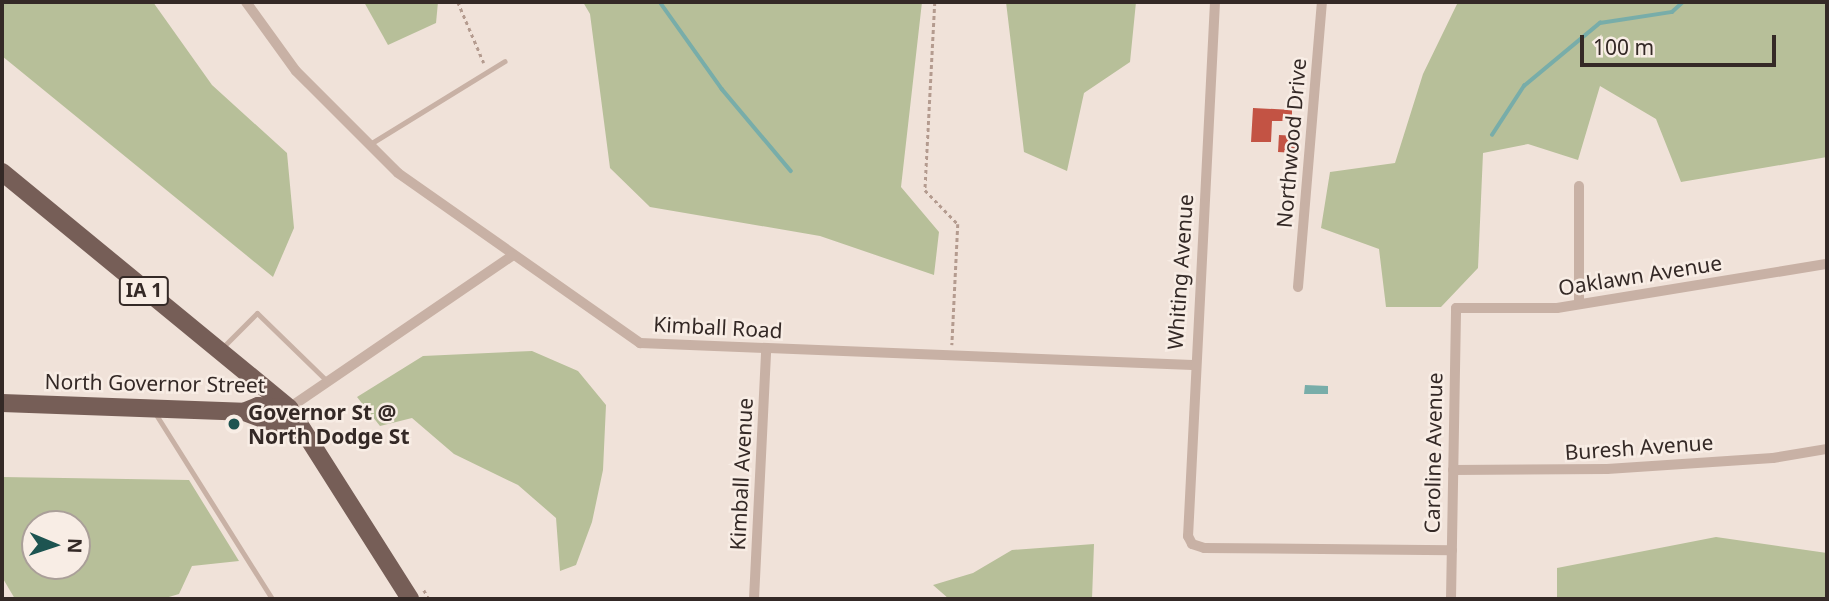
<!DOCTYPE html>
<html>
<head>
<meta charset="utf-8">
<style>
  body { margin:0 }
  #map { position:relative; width:1829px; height:601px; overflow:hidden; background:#f0e2d9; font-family:"Noto Sans",sans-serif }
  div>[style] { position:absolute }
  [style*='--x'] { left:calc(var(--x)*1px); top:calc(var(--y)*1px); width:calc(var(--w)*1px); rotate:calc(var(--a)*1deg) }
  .green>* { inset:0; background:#b7bf99 }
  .water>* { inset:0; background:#78ada9 }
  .stream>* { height:3.5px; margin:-1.75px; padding:0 1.75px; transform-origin:1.75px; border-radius:1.75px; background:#78ada9 }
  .building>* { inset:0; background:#c35344 }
  .path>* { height:2.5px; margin-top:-1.25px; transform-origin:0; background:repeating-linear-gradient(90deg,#b49b8f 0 3.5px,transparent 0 7px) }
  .lane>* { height:5px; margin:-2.5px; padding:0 2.5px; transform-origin:2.5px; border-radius:2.5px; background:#c8b1a5 }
  .street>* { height:10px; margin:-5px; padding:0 5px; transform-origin:5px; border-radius:5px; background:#c8b1a5 }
  .primary>* { height:18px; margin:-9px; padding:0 9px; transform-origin:9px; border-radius:9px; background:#765e57 }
  .dots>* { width:19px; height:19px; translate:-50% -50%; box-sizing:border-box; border:4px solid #f8ede5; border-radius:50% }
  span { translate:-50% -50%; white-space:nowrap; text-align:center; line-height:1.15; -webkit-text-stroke:5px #f8ede5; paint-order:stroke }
  .shield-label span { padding:2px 5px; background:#f8ede5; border:2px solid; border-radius:5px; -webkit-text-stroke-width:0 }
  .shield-label { font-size:19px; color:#342926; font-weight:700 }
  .street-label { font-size:21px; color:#342926 }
  .poi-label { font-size:21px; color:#342926; font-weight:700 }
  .left { translate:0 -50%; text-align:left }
  .frame { position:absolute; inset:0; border:4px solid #342926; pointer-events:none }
  .north { position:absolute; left:21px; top:510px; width:70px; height:70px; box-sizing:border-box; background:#f8ede5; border:2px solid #aa9f99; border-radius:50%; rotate:92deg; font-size:19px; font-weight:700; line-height:28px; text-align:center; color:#342926 }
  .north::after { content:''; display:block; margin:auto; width:24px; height:32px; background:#1d5451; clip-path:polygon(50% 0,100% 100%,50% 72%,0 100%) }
  .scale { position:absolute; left:1580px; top:35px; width:196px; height:32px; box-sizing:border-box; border:4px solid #342926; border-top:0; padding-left:9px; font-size:21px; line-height:24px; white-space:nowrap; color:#342926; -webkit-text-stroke:5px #f8ede5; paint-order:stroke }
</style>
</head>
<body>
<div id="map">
  <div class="green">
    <div style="clip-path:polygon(2px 2px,153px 2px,212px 85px,287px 153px,294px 228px,273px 277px,2px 56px)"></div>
    <div style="clip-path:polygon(364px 2px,438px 2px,436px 23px,388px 45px)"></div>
    <div style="clip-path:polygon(583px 2px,922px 2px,901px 187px,939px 232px,934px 275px,820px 236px,650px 207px,610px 168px,590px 14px)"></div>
    <div style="clip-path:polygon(1006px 2px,1136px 2px,1130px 62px,1084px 93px,1067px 171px,1024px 152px)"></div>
    <div style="clip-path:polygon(1458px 2px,1827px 2px,1827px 157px,1681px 182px,1656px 119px,1600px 86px,1578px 160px,1528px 144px,1483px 153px,1478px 268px,1441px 307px,1386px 307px,1379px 249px,1321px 228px,1330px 172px,1395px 163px,1423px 74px)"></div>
    <div style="clip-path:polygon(532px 351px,578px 371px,606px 405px,603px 470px,592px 522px,576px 565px,560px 571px,556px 518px,518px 485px,454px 454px,412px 418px,380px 426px,357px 397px,423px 356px)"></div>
    <div style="clip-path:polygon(evenodd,2px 477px,189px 480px,239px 561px,192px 566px,179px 594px,162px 599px,15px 599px,2px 577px,2px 477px,77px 524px,77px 566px,35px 566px,35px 524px,77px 524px)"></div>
    <div style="clip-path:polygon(1716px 537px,1827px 553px,1827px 599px,1557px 599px,1557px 568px)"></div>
    <div style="clip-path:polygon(1094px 544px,1092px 599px,949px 599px,933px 585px,973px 573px,1012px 550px)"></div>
  </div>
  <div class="water">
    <div style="clip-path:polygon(1305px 385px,1328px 386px,1328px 394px,1304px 394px)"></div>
  </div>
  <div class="stream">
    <div style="--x:660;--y:2;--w:107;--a:54.5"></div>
    <div style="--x:722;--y:89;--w:107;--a:49.9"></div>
    <div style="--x:1492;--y:135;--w:59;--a:-56.9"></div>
    <div style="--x:1524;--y:86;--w:99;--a:-39.7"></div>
    <div style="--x:1600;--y:23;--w:73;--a:-8.7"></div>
    <div style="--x:1672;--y:12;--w:15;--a:-42"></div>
  </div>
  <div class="building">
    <div style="clip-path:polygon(1253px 108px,1292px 110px,1292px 121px,1272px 121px,1271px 142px,1251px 142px)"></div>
    <div style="clip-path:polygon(1279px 135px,1298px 136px,1296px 153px,1278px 152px)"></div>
  </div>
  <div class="path">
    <div style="--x:458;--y:2;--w:66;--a:66.9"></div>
    <div style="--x:935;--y:2;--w:188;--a:93"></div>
    <div style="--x:925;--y:190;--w:47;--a:45.9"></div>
    <div style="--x:958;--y:224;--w:121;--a:92.8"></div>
    <div style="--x:424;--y:590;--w:10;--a:61"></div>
  </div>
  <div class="lane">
    <div style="--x:370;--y:144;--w:158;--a:-31.6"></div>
    <div style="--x:223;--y:347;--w:48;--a:-45"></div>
    <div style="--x:257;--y:313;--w:99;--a:44.2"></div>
    <div style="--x:155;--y:413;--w:220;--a:57.8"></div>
  </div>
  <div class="street">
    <div style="--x:246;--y:2;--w:85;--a:54.1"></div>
    <div style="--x:296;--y:71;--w:144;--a:45"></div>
    <div style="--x:398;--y:173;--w:296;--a:35.1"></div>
    <div style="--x:640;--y:343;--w:553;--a:2.28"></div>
    <div style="--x:1215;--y:2;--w:535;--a:92.89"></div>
    <div style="--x:1188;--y:536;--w:9;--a:63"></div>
    <div style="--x:1192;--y:544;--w:13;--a:18"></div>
    <div style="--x:1204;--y:548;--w:248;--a:0.5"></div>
    <div style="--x:1298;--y:287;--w:286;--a:-85.2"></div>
    <div style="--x:1579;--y:303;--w:117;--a:-90"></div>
    <div style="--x:289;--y:408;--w:270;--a:-34.3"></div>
    <div style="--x:1453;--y:470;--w:154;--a:-0.4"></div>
    <div style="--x:1607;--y:469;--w:166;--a:-3.8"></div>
    <div style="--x:1773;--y:458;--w:55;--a:-9.5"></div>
    <div style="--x:754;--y:599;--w:249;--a:-87.2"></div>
    <div style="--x:1451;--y:599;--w:291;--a:-89"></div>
    <div style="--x:1456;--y:308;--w:101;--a:0"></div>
    <div style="--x:1557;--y:308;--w:274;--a:-9.3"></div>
  </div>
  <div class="primary">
    <div style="--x:2;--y:172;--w:372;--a:39.4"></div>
    <div style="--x:289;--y:408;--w:226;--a:57.6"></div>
    <div style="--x:2;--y:403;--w:241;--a:2.1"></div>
    <div style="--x:243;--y:412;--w:16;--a:-22"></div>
    <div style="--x:258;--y:406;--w:31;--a:4"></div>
    <div style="--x:247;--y:413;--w:61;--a:20.2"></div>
  </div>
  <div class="dots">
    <div style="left:234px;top:424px;background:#1d5451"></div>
  </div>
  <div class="shield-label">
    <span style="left:144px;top:291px">IA 1</span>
  </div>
  <div class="street-label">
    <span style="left:1291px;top:143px;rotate:-85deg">Northwood Drive</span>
    <span style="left:1180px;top:272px;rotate:-86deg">Whiting Avenue</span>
    <span style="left:1640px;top:275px;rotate:-9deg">Oaklawn Avenue</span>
    <span style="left:718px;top:327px;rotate:3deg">Kimball Road</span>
    <span style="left:155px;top:383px;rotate:1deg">North Governor Street</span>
    <span style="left:1639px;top:447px;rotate:-4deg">Buresh Avenue</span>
    <span style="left:1433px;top:453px;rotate:-89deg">Caroline Avenue</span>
    <span style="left:741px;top:474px;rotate:-87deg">Kimball Avenue</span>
  </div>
  <div class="poi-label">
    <span class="left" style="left:248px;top:424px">Governor St @<br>North Dodge St</span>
  </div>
  <div class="frame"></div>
  <div class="north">N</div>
  <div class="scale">100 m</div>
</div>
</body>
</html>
